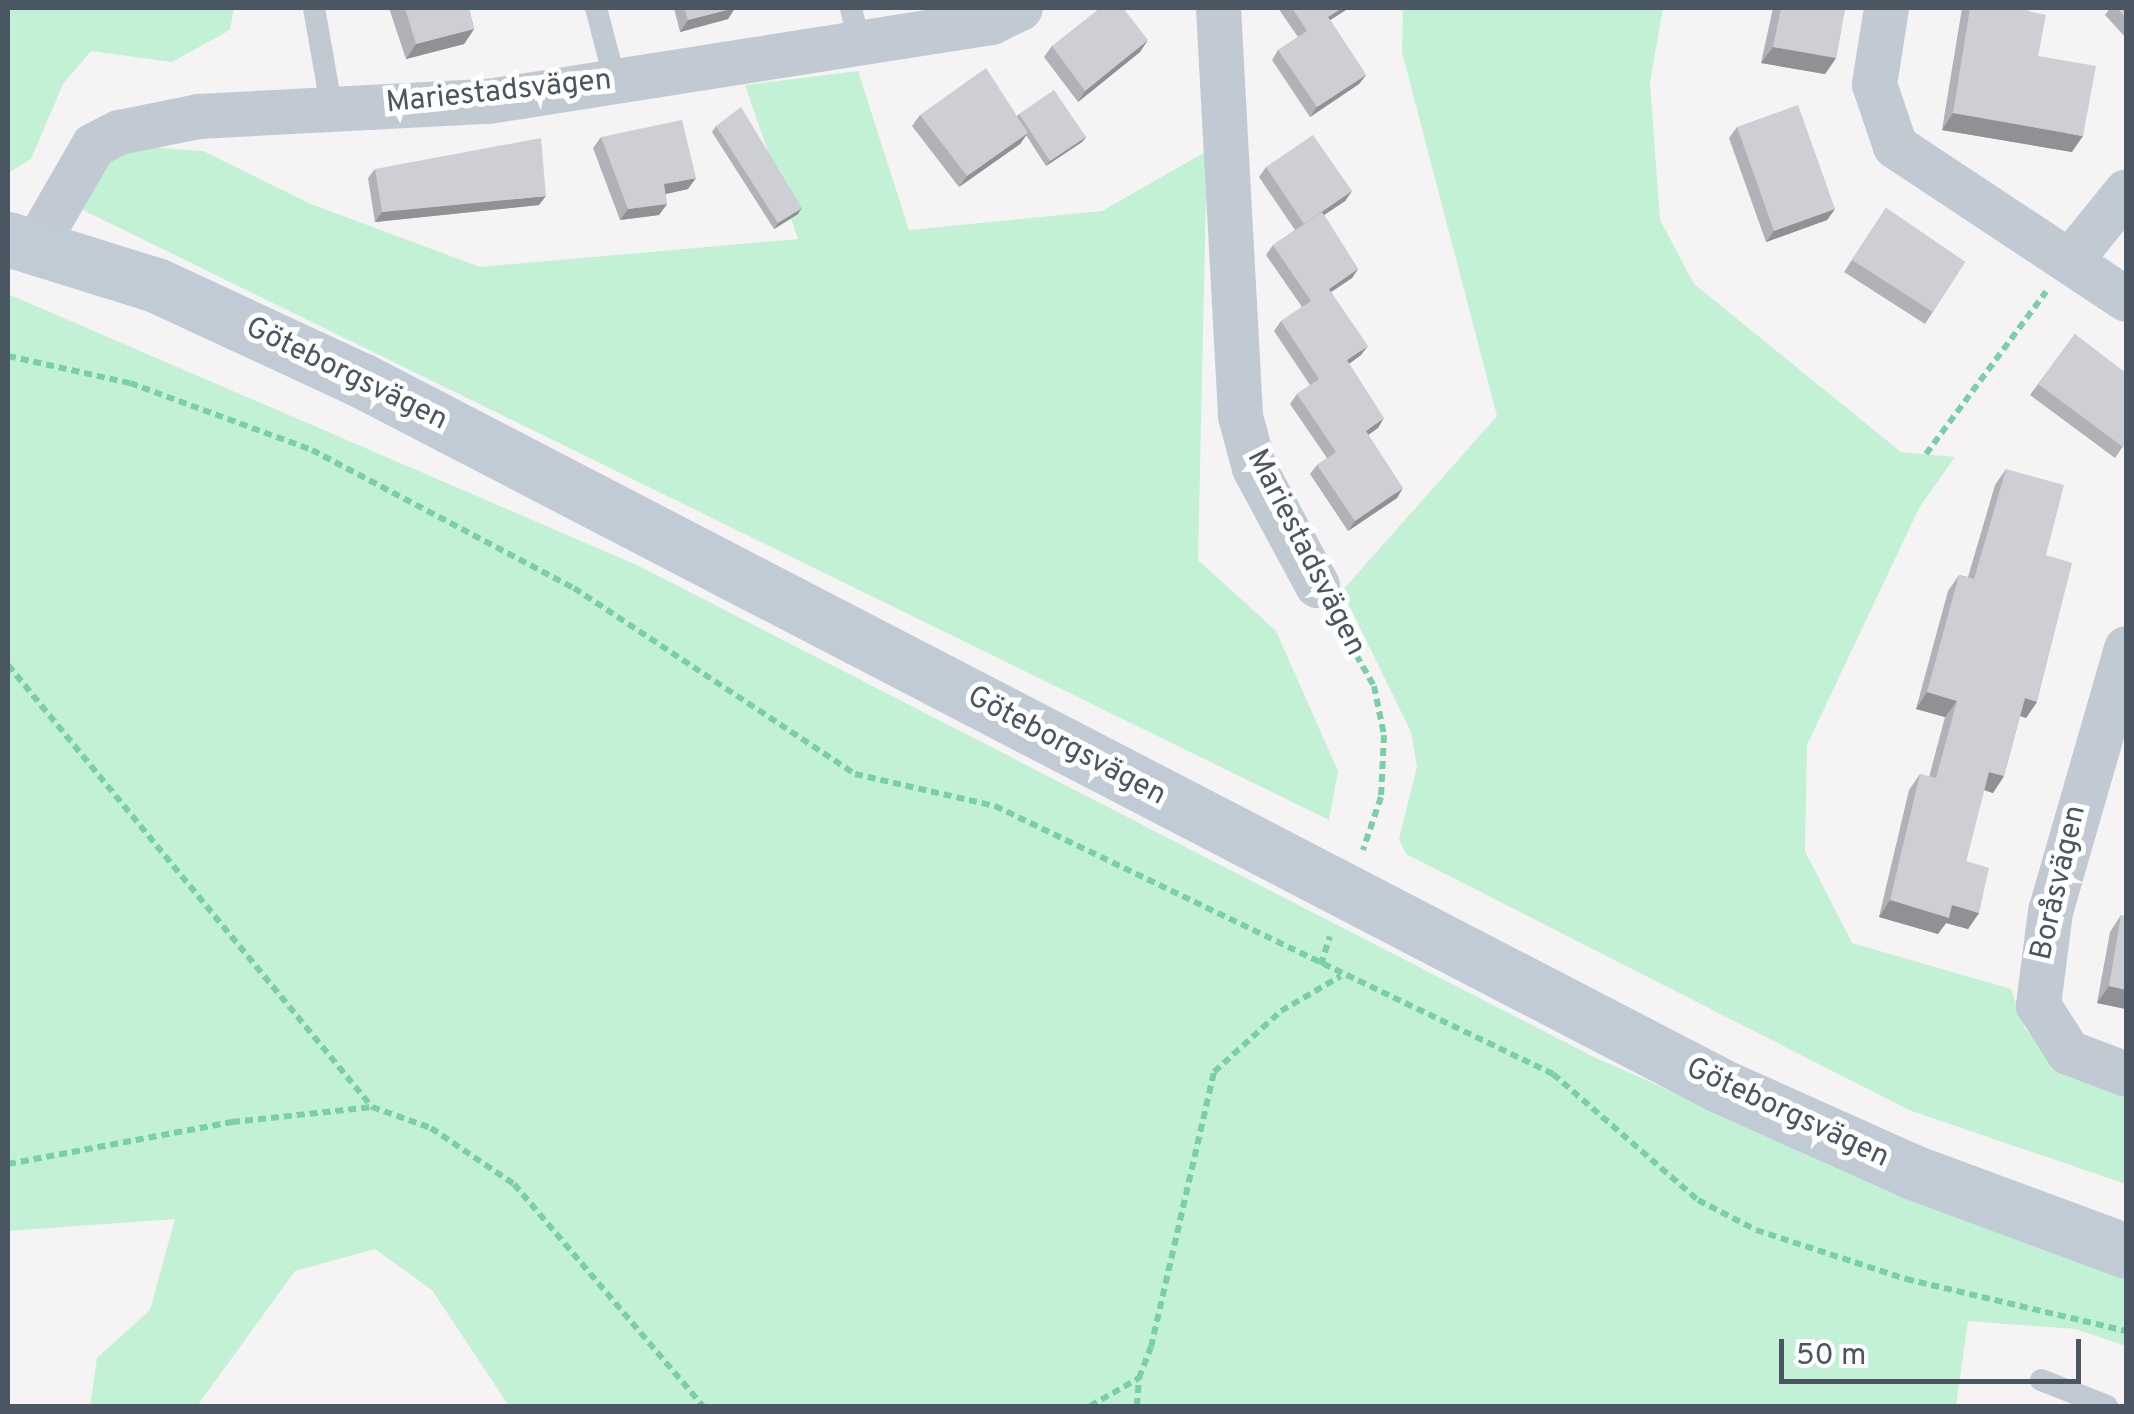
<!DOCTYPE html>
<html>
<head>
<meta charset="utf-8">
<style>
  body { margin:0 }
  #map { position:relative; width:2134px; height:1414px; overflow:hidden; background:#f5f3f3; font-family:Overpass,sans-serif }
  div>[style] { position:absolute }
  [style*='--x'] { left:calc(var(--x)*1px); top:calc(var(--y)*1px); width:calc(var(--w)*1px); rotate:calc(var(--a)*1deg) }
  .green>* { inset:0; background:#c3f1d5 }
  .path>* { height:6px; margin-top:-3px; transform-origin:0; background:repeating-linear-gradient(90deg,#7ad0a6 0 8px,transparent 0 13px) }
  .lane>* { height:22px; margin:-11px; padding:0 11px; transform-origin:11px; border-radius:11px; background:#c1cad2 }
  .street>* { height:45px; margin:-22.5px; padding:0 22.5px; transform-origin:22.5px; border-radius:22.5px; background:#c1cad2 }
  .secondary>* { height:55px; margin:-27.5px; padding:0 27.5px; transform-origin:27.5px; border-radius:27.5px; background:#c1cbd6 }
  .wall>* { inset:0; background:#b0b2b7 }
  .shaded-wall>* { inset:0; background:#909195 }
  .building>* { inset:0; background:#cdcfd5 }
  span { translate:-50% -50%; white-space:nowrap; text-align:center; line-height:1.15; -webkit-text-stroke:10px #fff; paint-order:stroke }
  .street-label { font-size:30px; color:#4a5661 }
  .frame { position:absolute; inset:0; border:10px solid #4a5661; pointer-events:none }
  .scale { position:absolute; left:1779px; top:1339px; width:302px; height:45px; box-sizing:border-box; border:5px solid #4a5661; border-top:0; padding-left:12px; font-size:30px; line-height:35px; white-space:nowrap; color:#4a5661; -webkit-text-stroke:8px #fff; paint-order:stroke }
</style>
</head>
<body>
<div id="map">
  <div class="green">
    <div style="clip-path:polygon(8px 8px,234px 8px,230px 30px,172px 62px,91px 51px,63px 84px,31px 159px,8px 173px)"></div>
    <div style="clip-path:polygon(1403px 8px,1663px 8px,1650px 82px,1660px 220px,1694px 284px,1901px 452px,1955px 457px,1919px 508px,1807px 745px,1805px 851px,1852px 943px,2011px 989px,2025px 1029px,2058px 1066px,2126px 1088px,2126px 1184px,1909px 1110px,1406px 854px,1399px 839px,1417px 767px,1411px 732px,1342px 591px,1497px 416px,1402px 52px)"></div>
    <div style="clip-path:polygon(858px 71px,909px 230px,1102px 211px,1207px 151px,1198px 560px,1276px 631px,1338px 771px,1329px 820px,83px 210px,90px 175px,134px 146px,203px 151px,311px 204px,480px 267px,798px 239px,745px 85px)"></div>
    <div style="clip-path:polygon(8px 294px,639px 566px,1594px 1057px,1876px 1182px,2126px 1272px,2126px 1346px,2076px 1329px,1968px 1321px,1956px 1406px,509px 1406px,432px 1290px,375px 1249px,295px 1271px,197px 1406px,90px 1406px,97px 1358px,150px 1310px,175px 1219px,8px 1231px)"></div>
  </div>
  <div class="path">
    <div style="--x:8;--y:356;--w:125;--a:12.5"></div>
    <div style="--x:130;--y:383;--w:194;--a:20.2"></div>
    <div style="--x:312;--y:450;--w:296;--a:27.8"></div>
    <div style="--x:574;--y:588;--w:337;--a:33.5"></div>
    <div style="--x:855;--y:774;--w:144;--a:12.9"></div>
    <div style="--x:995;--y:806;--w:619;--a:25.65"></div>
    <div style="--x:1553;--y:1074;--w:192;--a:41"></div>
    <div style="--x:1698;--y:1200;--w:65;--a:27.3"></div>
    <div style="--x:1756;--y:1230;--w:158;--a:18.1"></div>
    <div style="--x:1906;--y:1279;--w:226;--a:13.3"></div>
    <div style="--x:1926;--y:454;--w:202;--a:-53.5"></div>
    <div style="--x:1337;--y:621;--w:75;--a:60.4"></div>
    <div style="--x:1374;--y:686;--w:50;--a:78.5"></div>
    <div style="--x:1384;--y:735;--w:62;--a:92.8"></div>
    <div style="--x:1381;--y:797;--w:56;--a:108.8"></div>
    <div style="--x:8;--y:665;--w:573;--a:50.53"></div>
    <div style="--x:1321;--y:965;--w:30;--a:-73"></div>
    <div style="--x:8;--y:1164;--w:228;--a:-10.6"></div>
    <div style="--x:232;--y:1122;--w:141;--a:-6.1"></div>
    <div style="--x:372;--y:1107;--w:63;--a:19.6"></div>
    <div style="--x:431;--y:1128;--w:100;--a:34"></div>
    <div style="--x:514;--y:1184;--w:292;--a:49.6"></div>
    <div style="--x:1090;--y:1406;--w:56;--a:-29.7"></div>
    <div style="--x:1139;--y:1378;--w:33;--a:-69"></div>
    <div style="--x:1151;--y:1347;--w:282;--a:-77.1"></div>
    <div style="--x:1214;--y:1072;--w:91;--a:-42.3"></div>
    <div style="--x:1281;--y:1011;--w:69;--a:-30.3"></div>
    <div style="--x:1137;--y:1406;--w:28;--a:-86"></div>
  </div>
  <div class="lane">
    <div style="--x:314;--y:8;--w:104;--a:80"></div>
    <div style="--x:596;--y:8;--w:75;--a:75.4"></div>
    <div style="--x:851;--y:8;--w:31;--a:77"></div>
    <div style="--x:2041;--y:1380;--w:71;--a:21.5"></div>
  </div>
  <div class="street">
    <div style="--x:1218;--y:8;--w:409;--a:86.9"></div>
    <div style="--x:1240;--y:416;--w:54;--a:74.9"></div>
    <div style="--x:1254;--y:468;--w:133;--a:61.7"></div>
    <div style="--x:1886;--y:8;--w:77;--a:99"></div>
    <div style="--x:1874;--y:84;--w:65;--a:71.3"></div>
    <div style="--x:1895;--y:146;--w:277;--a:33.5"></div>
    <div style="--x:35;--y:246;--w:116;--a:-60.1"></div>
    <div style="--x:93;--y:145;--w:29;--a:-27"></div>
    <div style="--x:119;--y:132;--w:81;--a:-11.4"></div>
    <div style="--x:198;--y:116;--w:290;--a:-3"></div>
    <div style="--x:488;--y:101;--w:509;--a:-8.93"></div>
    <div style="--x:991;--y:22;--w:32;--a:-26"></div>
    <div style="--x:2071;--y:259;--w:87;--a:-51"></div>
    <div style="--x:2126;--y:648;--w:274;--a:106.1"></div>
    <div style="--x:2050;--y:911;--w:95;--a:97.3"></div>
    <div style="--x:2038;--y:1005;--w:56;--a:57.4"></div>
    <div style="--x:2068;--y:1052;--w:62;--a:20.8"></div>
  </div>
  <div class="secondary">
    <div style="--x:8;--y:239;--w:155;--a:17.3"></div>
    <div style="--x:156;--y:285;--w:226;--a:24.9"></div>
    <div style="--x:361;--y:380;--w:1532;--a:27.43"></div>
    <div style="--x:1721;--y:1086;--w:210;--a:24.1"></div>
    <div style="--x:1913;--y:1172;--w:227;--a:20.3"></div>
  </div>
  <div class="wall">
    <div style="clip-path:polygon(389px 8px,469px 8px,474px 29px,464px 44px,406px 59px)"></div>
    <div style="clip-path:polygon(674px 8px,735px 8px,728px 19px,680px 32px)"></div>
    <div style="clip-path:polygon(1278px 8px,1349px 8px,1330px 20px,1366px 75px,1359px 84px,1310px 117px,1272px 60px,1278px 50px,1298px 37px)"></div>
    <div style="clip-path:polygon(1773px 8px,1845px 8px,1836px 58px,1825px 74px,1761px 63px)"></div>
    <div style="clip-path:polygon(1962px 8px,2029px 8px,2028px 11px,2038px 56px,2072px 152px,1942px 130px)"></div>
    <div style="clip-path:polygon(2110px 8px,2126px 8px,2126px 38px,2105px 15px)"></div>
    <div style="clip-path:polygon(1052px 46px,1140px 52px,1078px 102px,1044px 57px)"></div>
    <div style="clip-path:polygon(1019px 114px,1086px 137px,1082px 142px,1046px 166px,1026px 135px,1020px 144px,959px 187px,912px 126px,920px 115px,1017px 116px)"></div>
    <div style="clip-path:polygon(716px 126px,798px 214px,774px 229px,712px 132px)"></div>
    <div style="clip-path:polygon(1737px 127px,1835px 209px,1827px 220px,1766px 242px,1729px 138px)"></div>
    <div style="clip-path:polygon(601px 137px,688px 189px,665px 194px,667px 204px,659px 215px,620px 220px,593px 148px)"></div>
    <div style="clip-path:polygon(1266px 167px,1352px 191px,1345px 201px,1324px 215px,1358px 269px,1352px 278px,1331px 292px,1361px 355px,1349px 364px,1378px 428px,1368px 434px,1397px 498px,1348px 531px,1310px 474px,1317px 465px,1327px 458px,1290px 404px,1297px 394px,1310px 385px,1274px 331px,1281px 321px,1302px 307px,1266px 255px,1273px 245px,1295px 230px,1259px 177px)"></div>
    <div style="clip-path:polygon(375px 169px,539px 205px,375px 222px,368px 178px)"></div>
    <div style="clip-path:polygon(1886px 208px,1965px 262px,1925px 324px,1844px 272px)"></div>
    <div style="clip-path:polygon(2075px 334px,2126px 442px,2115px 458px,2030px 395px)"></div>
    <div style="clip-path:polygon(2006px 469px,2046px 555px,2037px 702px,2026px 718px,2020px 716px,2004px 776px,1993px 793px,1984px 790px,1966px 861px,1979px 913px,1968px 929px,1946px 923px,1938px 934px,1879px 917px,1909px 790px,1920px 774px,1929px 777px,1945px 717px,1916px 709px,1948px 591px,1959px 575px,1968px 577px,1995px 485px)"></div>
    <div style="clip-path:polygon(2121px 915px,2126px 1009px,2097px 1003px,2110px 932px)"></div>
  </div>
  <div class="shaded-wall">
    <div style="clip-path:polygon(735px 8px,728px 19px,680px 32px,688px 20px)"></div>
    <div style="clip-path:polygon(1342px 8px,1349px 8px,1321px 26px,1328px 17px)"></div>
    <div style="clip-path:polygon(474px 29px,464px 44px,406px 59px,416px 44px)"></div>
    <div style="clip-path:polygon(1148px 40px,1140px 52px,1078px 102px,1085px 91px)"></div>
    <div style="clip-path:polygon(1773px 47px,1836px 58px,1825px 74px,1761px 63px)"></div>
    <div style="clip-path:polygon(1366px 75px,1359px 84px,1310px 117px,1317px 107px)"></div>
    <div style="clip-path:polygon(1953px 113px,2083px 136px,2072px 152px,1942px 130px)"></div>
    <div style="clip-path:polygon(1028px 133px,1020px 144px,959px 187px,967px 176px)"></div>
    <div style="clip-path:polygon(1086px 137px,1082px 142px,1046px 166px,1050px 161px)"></div>
    <div style="clip-path:polygon(696px 178px,688px 189px,657px 196px,664px 184px)"></div>
    <div style="clip-path:polygon(1352px 191px,1345px 201px,1297px 233px,1304px 224px)"></div>
    <div style="clip-path:polygon(546px 196px,539px 205px,375px 222px,382px 212px)"></div>
    <div style="clip-path:polygon(667px 204px,659px 215px,620px 220px,628px 209px)"></div>
    <div style="clip-path:polygon(802px 208px,798px 214px,774px 229px,778px 223px)"></div>
    <div style="clip-path:polygon(1835px 209px,1827px 220px,1766px 242px,1774px 231px)"></div>
    <div style="clip-path:polygon(1358px 269px,1352px 278px,1322px 298px,1329px 289px)"></div>
    <div style="clip-path:polygon(1368px 346px,1361px 355px,1340px 370px,1347px 360px)"></div>
    <div style="clip-path:polygon(1384px 418px,1378px 428px,1360px 441px,1366px 431px)"></div>
    <div style="clip-path:polygon(1403px 488px,1397px 498px,1348px 531px,1355px 521px)"></div>
    <div style="clip-path:polygon(1927px 692px,1957px 701px,1945px 717px,1916px 709px)"></div>
    <div style="clip-path:polygon(2025px 698px,2037px 702px,2026px 718px,2014px 714px)"></div>
    <div style="clip-path:polygon(1989px 772px,2004px 776px,1993px 793px,1978px 788px)"></div>
    <div style="clip-path:polygon(1890px 900px,1952px 905px,1979px 913px,1968px 929px,1946px 923px,1938px 934px,1879px 917px)"></div>
    <div style="clip-path:polygon(2109px 986px,2126px 990px,2126px 1009px,2097px 1003px)"></div>
  </div>
  <div class="building">
    <div style="clip-path:polygon(405px 8px,469px 8px,474px 29px,416px 44px)"></div>
    <div style="clip-path:polygon(684px 8px,735px 8px,688px 20px)"></div>
    <div style="clip-path:polygon(1100px 8px,1123px 8px,1148px 40px,1085px 91px,1052px 46px)"></div>
    <div style="clip-path:polygon(1292px 8px,1342px 8px,1328px 17px,1366px 75px,1317px 107px,1278px 50px,1307px 31px)"></div>
    <div style="clip-path:polygon(1781px 8px,1845px 8px,1836px 58px,1773px 47px)"></div>
    <div style="clip-path:polygon(1970px 8px,2029px 8px,2028px 11px,2046px 15px,2038px 56px,2096px 66px,2083px 136px,1953px 113px)"></div>
    <div style="clip-path:polygon(2117px 8px,2126px 8px,2126px 18px)"></div>
    <div style="clip-path:polygon(986px 68px,1028px 133px,967px 176px,920px 115px)"></div>
    <div style="clip-path:polygon(1054px 90px,1086px 137px,1050px 161px,1019px 114px)"></div>
    <div style="clip-path:polygon(1798px 105px,1835px 209px,1774px 231px,1737px 127px)"></div>
    <div style="clip-path:polygon(741px 107px,802px 208px,778px 223px,716px 126px)"></div>
    <div style="clip-path:polygon(682px 120px,696px 178px,664px 184px,667px 204px,628px 209px,601px 137px)"></div>
    <div style="clip-path:polygon(1313px 135px,1352px 191px,1304px 224px,1266px 167px)"></div>
    <div style="clip-path:polygon(541px 138px,546px 196px,382px 212px,375px 169px)"></div>
    <div style="clip-path:polygon(1886px 208px,1965px 262px,1933px 312px,1852px 260px)"></div>
    <div style="clip-path:polygon(1322px 212px,1358px 269px,1329px 289px,1368px 346px,1347px 360px,1384px 418px,1366px 431px,1403px 488px,1355px 521px,1317px 465px,1336px 452px,1297px 394px,1319px 379px,1281px 321px,1311px 301px,1273px 245px)"></div>
    <div style="clip-path:polygon(2075px 334px,2126px 373px,2126px 442px,2123px 447px,2038px 384px)"></div>
    <div style="clip-path:polygon(2006px 469px,2064px 485px,2046px 555px,2072px 563px,2037px 702px,2025px 698px,2004px 776px,1989px 772px,1966px 861px,1989px 868px,1979px 913px,1952px 905px,1949px 918px,1890px 900px,1920px 774px,1936px 778px,1957px 701px,1927px 692px,1959px 575px,1974px 579px)"></div>
    <div style="clip-path:polygon(2121px 915px,2126px 916px,2126px 990px,2109px 986px)"></div>
  </div>
  <div class="street-label">
    <span style="left:499px;top:93px;rotate:-6deg">Mariestadsvägen</span>
    <span style="left:346px;top:375px;rotate:26deg">Göteborgsvägen</span>
    <span style="left:1305px;top:553px;rotate:63deg">Mariestadsvägen</span>
    <span style="left:1066px;top:747px;rotate:28deg">Göteborgsvägen</span>
    <span style="left:2060px;top:883px;rotate:-77deg">Boråsvägen</span>
    <span style="left:1787px;top:1114px;rotate:25deg">Göteborgsvägen</span>
  </div>
  <div class="frame"></div>
  <div class="scale">50 m</div>
</div>
</body>
</html>
